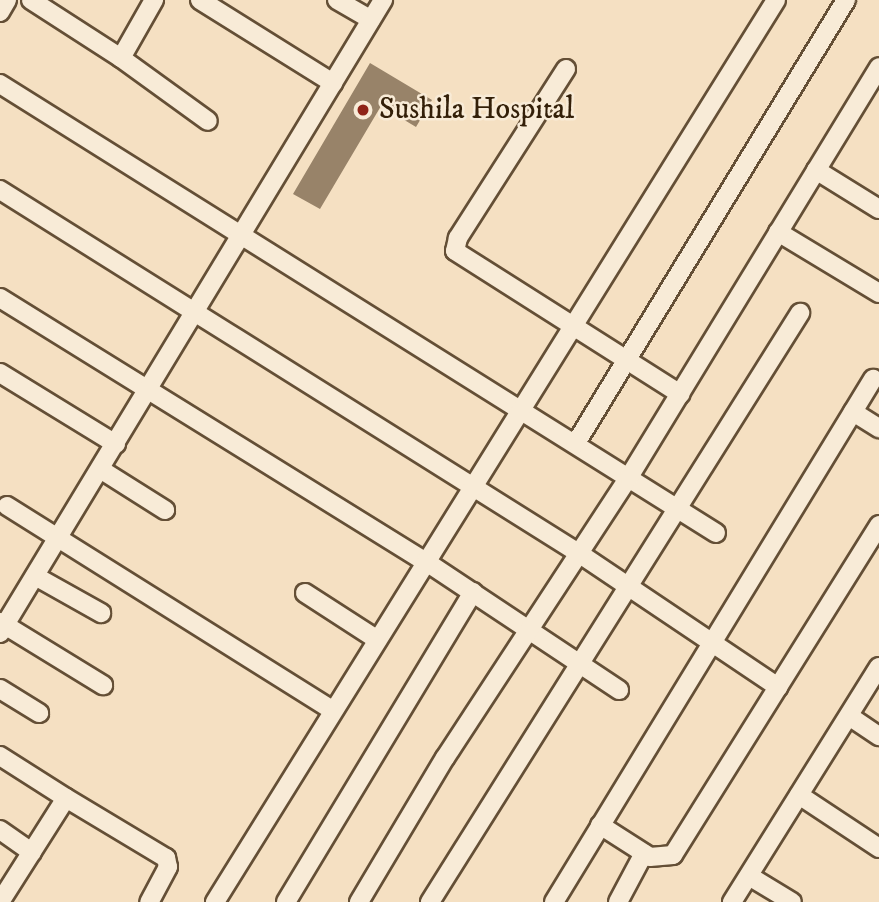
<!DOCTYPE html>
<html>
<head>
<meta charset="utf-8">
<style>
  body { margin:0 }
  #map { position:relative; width:879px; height:902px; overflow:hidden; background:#f5e0c2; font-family:"IM FELL DW Pica",serif }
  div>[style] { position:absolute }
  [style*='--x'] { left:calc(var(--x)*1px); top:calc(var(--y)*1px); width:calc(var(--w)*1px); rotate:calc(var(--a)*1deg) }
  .building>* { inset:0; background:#988369 }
  .roads { filter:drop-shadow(2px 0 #644f36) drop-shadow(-2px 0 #644f36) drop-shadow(0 2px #644f36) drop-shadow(0 -2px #644f36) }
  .minor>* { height:18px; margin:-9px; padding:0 9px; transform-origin:9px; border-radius:9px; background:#f8ebd7 }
  .dots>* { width:19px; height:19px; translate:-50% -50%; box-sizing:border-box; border:4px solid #f8ebd7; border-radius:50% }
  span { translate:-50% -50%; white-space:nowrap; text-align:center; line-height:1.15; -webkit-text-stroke:5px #f8ebd7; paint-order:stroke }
  .poi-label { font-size:30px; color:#331f08 }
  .left { translate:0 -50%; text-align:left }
</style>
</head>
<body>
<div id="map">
  <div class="building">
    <div style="clip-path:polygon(370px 63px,432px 100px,416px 127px,381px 106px,320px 209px,293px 194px)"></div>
  </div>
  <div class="roads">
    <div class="minor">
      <div style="--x:31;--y:0;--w:107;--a:32.8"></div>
      <div style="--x:121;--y:58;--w:67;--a:-60.4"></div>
      <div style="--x:200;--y:0;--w:157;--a:32"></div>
      <div style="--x:337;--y:0;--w:39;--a:30"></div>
      <div style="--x:0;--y:12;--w:14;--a:-60"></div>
      <div style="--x:121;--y:58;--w:107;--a:35.9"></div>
      <div style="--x:566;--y:69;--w:201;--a:122.6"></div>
      <div style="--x:458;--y:238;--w:13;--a:103"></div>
      <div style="--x:455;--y:251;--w:267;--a:32.4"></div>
      <div style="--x:0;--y:84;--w:845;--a:32.09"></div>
      <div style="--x:816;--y:170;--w:74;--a:31.8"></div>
      <div style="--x:0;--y:190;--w:685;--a:32.11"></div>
      <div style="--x:580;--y:554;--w:239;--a:33.9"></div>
      <div style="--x:778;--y:232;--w:118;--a:31.1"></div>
      <div style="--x:0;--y:298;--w:500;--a:31.8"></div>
      <div style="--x:425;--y:561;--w:233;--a:33.6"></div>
      <div style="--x:0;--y:373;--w:136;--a:31.5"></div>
      <div style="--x:853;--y:412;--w:31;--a:32"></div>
      <div style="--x:576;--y:443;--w:519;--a:-58.64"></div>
      <div style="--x:100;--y:469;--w:77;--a:32.2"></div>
      <div style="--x:7;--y:506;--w:384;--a:32.1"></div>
      <div style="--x:35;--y:576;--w:76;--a:29.3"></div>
      <div style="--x:305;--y:593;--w:85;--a:32.9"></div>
      <div style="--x:0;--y:622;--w:121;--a:31.5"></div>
      <div style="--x:0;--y:633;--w:740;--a:-58.82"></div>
      <div style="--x:0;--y:689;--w:46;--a:31.6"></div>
      <div style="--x:849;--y:716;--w:36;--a:34"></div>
      <div style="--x:0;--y:756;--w:78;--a:32.5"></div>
      <div style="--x:799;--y:795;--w:96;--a:33.5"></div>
      <div style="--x:600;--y:825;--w:59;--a:32.6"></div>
      <div style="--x:650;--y:857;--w:23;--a:-5"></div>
      <div style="--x:673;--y:855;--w:389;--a:-58"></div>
      <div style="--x:0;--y:830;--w:39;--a:35"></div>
      <div style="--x:749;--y:876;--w:50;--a:31.2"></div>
      <div style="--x:0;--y:902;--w:123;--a:-57.6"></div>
      <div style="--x:66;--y:798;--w:117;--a:31"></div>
      <div style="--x:166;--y:858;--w:9;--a:77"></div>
      <div style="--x:168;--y:867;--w:40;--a:118"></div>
      <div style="--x:215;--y:902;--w:1062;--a:-58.12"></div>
      <div style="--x:286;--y:902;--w:362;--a:-58.9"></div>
      <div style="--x:359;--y:902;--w:168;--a:-59.2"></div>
      <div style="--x:445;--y:758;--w:336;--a:-56.8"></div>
      <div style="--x:629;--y:477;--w:480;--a:-58.6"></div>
      <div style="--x:430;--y:902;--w:696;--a:-57.86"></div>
      <div style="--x:554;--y:902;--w:613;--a:-58.62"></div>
      <div style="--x:618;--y:902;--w:55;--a:-62"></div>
      <div style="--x:732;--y:902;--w:277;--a:-58"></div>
    </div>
  </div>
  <div class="dots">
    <div style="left:363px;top:110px;background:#8f2418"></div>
  </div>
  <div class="poi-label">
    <span class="left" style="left:379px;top:110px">Sushila Hospital</span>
  </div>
</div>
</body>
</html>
